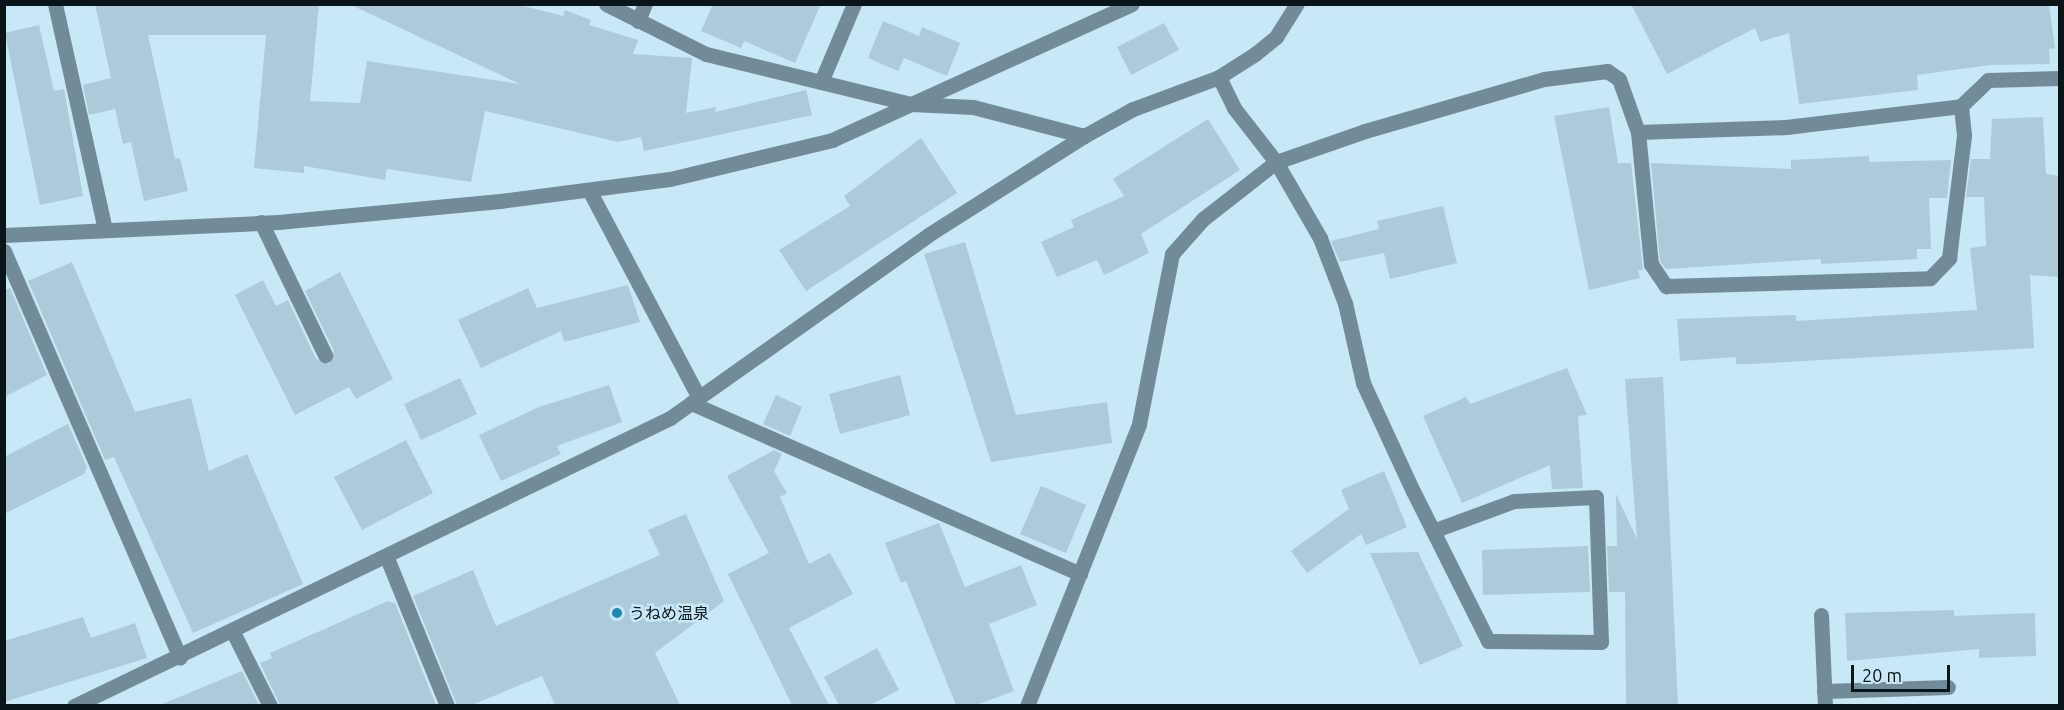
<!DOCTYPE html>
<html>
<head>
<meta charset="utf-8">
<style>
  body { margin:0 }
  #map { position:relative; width:2064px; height:710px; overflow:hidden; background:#c8e7f7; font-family:Ubuntu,"Noto Sans JP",sans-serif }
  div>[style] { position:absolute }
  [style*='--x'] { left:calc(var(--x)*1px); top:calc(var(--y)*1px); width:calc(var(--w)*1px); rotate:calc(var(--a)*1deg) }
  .building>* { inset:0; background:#accada }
  .minor>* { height:15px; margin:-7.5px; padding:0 7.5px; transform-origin:7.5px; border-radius:7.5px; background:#718b99 }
  .dots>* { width:16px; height:16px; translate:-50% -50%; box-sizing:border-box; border:3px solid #c8e7f7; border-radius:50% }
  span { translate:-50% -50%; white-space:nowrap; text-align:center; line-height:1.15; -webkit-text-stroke:5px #c8e7f7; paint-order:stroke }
  .poi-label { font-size:16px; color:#0a151a }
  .left { translate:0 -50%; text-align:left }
  .frame { position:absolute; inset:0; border:6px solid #0a151a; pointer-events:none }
  .scale { position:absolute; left:1851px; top:665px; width:99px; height:27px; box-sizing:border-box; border:3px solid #0a151a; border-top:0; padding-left:8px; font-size:18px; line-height:21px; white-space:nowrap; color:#0a151a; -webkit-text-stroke:4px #c8e7f7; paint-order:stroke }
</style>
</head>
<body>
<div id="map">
  <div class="building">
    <div style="clip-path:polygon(95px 4px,319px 4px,310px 101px,360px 103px,367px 61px,520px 84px,349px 4px,516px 4px,563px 16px,565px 10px,591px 20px,589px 25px,638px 40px,633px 54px,692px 58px,686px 113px,716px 107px,715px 112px,806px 90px,812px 115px,644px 151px,641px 137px,618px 142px,485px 111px,471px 182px,387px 169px,385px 180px,304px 166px,304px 173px,254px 168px,266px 35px,148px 35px,175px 159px,180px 158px,188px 191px,144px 201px,131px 142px,123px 144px,115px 109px,89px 115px,83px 85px,111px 78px)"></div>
    <div style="clip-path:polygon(713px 4px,821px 4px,795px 63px,744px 41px,741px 48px,701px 31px)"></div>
    <div style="clip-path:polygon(1631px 4px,2049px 4px,2055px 48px,2049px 49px,2050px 64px,1990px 65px,1917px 75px,1918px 90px,1799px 104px,1789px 33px,1760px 42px,1755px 28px,1667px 74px)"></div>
    <div style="clip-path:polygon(883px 21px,919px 36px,922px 27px,960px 43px,947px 76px,904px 58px,898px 71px,868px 58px)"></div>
    <div style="clip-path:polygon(1164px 23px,1179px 50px,1131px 75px,1117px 47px)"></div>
    <div style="clip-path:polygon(39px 25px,54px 91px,64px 89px,83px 196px,40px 205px,5px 33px)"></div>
    <div style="clip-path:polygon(1609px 107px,1618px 163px,1631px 163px,1643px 270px,1638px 270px,1640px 278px,1589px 290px,1554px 116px)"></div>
    <div style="clip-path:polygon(2043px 117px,2046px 174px,2060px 176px,2060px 277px,2030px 275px,2034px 348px,1752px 364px,1736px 364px,1736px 357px,1680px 361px,1677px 319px,1796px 315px,1796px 321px,1977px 310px,1970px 248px,1986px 246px,1984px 197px,1966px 197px,1971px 159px,1990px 159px,1992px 119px)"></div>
    <div style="clip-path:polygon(1208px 119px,1240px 170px,1141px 234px,1149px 253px,1104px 275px,1097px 260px,1057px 277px,1041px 242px,1074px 227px,1071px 220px,1124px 196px,1113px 179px)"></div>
    <div style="clip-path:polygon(921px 138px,957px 193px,806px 291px,779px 250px,850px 206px,844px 196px)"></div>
    <div style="clip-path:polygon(1869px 156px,1869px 162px,1951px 160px,1947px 198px,1929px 198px,1931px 249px,1917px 249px,1917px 259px,1821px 264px,1821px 259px,1666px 269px,1660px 261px,1651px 163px,1791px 169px,1791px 160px)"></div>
    <div style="clip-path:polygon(1443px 206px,1457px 263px,1390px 279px,1384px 253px,1340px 262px,1331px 241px,1379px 229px,1377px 221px)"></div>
    <div style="clip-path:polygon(965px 242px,1016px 415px,1107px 402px,1112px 443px,991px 462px,924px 254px)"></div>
    <div style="clip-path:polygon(72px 262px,135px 412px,191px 398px,209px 471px,247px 454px,303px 584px,193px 633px,114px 457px,105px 460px,28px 281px)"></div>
    <div style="clip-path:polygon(340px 272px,393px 379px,356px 399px,349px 387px,295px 415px,235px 295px,263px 280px,276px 306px,288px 300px,316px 359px,329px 364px,334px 351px,305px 291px)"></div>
    <div style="clip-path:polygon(628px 285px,640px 322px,564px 342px,561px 331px,481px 368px,458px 320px,528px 288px,537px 308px)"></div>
    <div style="clip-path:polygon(10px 288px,47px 375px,4px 397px,4px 290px)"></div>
    <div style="clip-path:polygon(1567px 368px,1587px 415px,1578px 416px,1583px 488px,1552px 489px,1550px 465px,1462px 503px,1423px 416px,1466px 397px,1470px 404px)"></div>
    <div style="clip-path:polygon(900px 375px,910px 415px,840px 434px,829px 394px)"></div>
    <div style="clip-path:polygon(1663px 377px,1678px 705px,1626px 705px,1625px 592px,1609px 592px,1607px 546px,1617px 546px,1616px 494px,1637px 539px,1625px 379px)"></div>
    <div style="clip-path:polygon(460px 378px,477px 414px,421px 440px,404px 404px)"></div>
    <div style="clip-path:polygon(609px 385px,622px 422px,557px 446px,561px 454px,501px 481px,479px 435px,539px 407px)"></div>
    <div style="clip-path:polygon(776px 395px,802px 407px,790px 436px,763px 424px)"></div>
    <div style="clip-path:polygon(68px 424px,87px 467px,84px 474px,4px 514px,4px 457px)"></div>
    <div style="clip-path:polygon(406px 440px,433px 493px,362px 530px,334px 477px)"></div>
    <div style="clip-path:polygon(774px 450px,782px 454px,774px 471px,787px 493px,780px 497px,809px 564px,830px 553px,853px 594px,789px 628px,829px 705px,792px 705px,728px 574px,769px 553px,727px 476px)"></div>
    <div style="clip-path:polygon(1384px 471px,1407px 527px,1366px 545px,1361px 534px,1307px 573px,1291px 551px,1349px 509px,1341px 490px)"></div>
    <div style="clip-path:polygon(1041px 486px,1086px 505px,1066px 553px,1020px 534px)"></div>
    <div style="clip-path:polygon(686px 514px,724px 601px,655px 653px,680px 705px,555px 705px,542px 676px,472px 705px,457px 705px,413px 596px,473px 570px,496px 626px,660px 555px,648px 530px)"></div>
    <div style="clip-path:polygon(939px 523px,965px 587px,1021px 565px,1037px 605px,989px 624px,1014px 691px,976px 705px,956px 705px,906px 581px,901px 583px,885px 543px)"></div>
    <div style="clip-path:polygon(1588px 546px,1590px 592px,1483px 595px,1482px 550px)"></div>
    <div style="clip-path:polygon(1418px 552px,1463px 646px,1420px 665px,1370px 553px)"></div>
    <div style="clip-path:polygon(388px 601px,395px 603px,436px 705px,280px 705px,260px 663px,272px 658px,270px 653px)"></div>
    <div style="clip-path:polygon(1954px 610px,1954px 616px,2035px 613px,2036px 656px,1979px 658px,1979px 649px,1847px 661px,1845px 613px)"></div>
    <div style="clip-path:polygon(83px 617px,91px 638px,135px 623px,147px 658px,4px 702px,4px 641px)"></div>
    <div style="clip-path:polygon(877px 648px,899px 690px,870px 705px,839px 705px,824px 677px)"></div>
    <div style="clip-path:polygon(242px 671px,259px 705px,160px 705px)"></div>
  </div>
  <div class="minor">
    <div style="--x:55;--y:4;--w:231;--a:77.5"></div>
    <div style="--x:606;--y:4;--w:112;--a:26.6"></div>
    <div style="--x:706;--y:54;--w:211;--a:13.7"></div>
    <div style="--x:911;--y:104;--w:62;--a:2.8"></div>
    <div style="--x:973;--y:107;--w:115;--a:14.6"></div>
    <div style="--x:638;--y:21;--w:18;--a:-68"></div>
    <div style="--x:1219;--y:77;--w:34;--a:64"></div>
    <div style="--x:1234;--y:108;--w:68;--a:52.1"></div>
    <div style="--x:1276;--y:162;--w:88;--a:59.9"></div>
    <div style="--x:1320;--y:238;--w:70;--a:69"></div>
    <div style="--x:1345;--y:303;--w:82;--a:77.3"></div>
    <div style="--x:1363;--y:383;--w:119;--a:65.2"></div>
    <div style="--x:1413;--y:491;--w:168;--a:63.4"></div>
    <div style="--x:1488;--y:641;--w:113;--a:0.5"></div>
    <div style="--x:1601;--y:642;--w:145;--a:-92"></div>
    <div style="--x:1596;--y:497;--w:82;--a:177.2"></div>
    <div style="--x:1514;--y:501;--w:86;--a:159.7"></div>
    <div style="--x:821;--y:82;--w:85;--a:-67.1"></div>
    <div style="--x:1638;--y:132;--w:133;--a:84.4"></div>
    <div style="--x:1651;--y:264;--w:27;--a:56"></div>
    <div style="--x:1666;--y:286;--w:264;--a:-1.7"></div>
    <div style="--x:1930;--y:278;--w:28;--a:-46"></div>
    <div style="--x:1949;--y:258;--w:124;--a:-83"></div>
    <div style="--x:1964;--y:135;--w:29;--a:-96"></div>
    <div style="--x:589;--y:190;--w:235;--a:62.1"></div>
    <div style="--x:261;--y:222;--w:148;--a:64.3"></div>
    <div style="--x:4;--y:235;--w:274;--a:-2.7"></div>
    <div style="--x:278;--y:222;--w:223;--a:-5.4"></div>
    <div style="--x:500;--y:201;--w:171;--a:-7.4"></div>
    <div style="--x:670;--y:179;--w:167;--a:-13.5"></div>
    <div style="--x:832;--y:140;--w:329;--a:-24.4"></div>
    <div style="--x:4;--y:251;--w:443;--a:66.6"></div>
    <div style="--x:691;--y:403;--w:425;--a:23.7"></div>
    <div style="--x:387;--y:558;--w:160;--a:67.9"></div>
    <div style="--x:1821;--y:615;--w:91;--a:87.5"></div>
    <div style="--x:233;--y:632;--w:83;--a:63.4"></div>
    <div style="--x:1824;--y:691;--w:124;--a:-1.8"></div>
    <div style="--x:74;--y:706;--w:662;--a:-25.79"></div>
    <div style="--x:670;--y:418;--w:316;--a:-35.3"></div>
    <div style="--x:928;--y:235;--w:185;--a:-32.4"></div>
    <div style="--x:1084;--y:136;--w:56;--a:-28.9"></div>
    <div style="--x:1133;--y:109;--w:92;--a:-20.4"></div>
    <div style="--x:1219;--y:77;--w:43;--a:-32.6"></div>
    <div style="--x:1255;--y:54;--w:27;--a:-39"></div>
    <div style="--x:1276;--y:37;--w:39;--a:-58"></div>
    <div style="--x:1027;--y:706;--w:303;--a:-68.3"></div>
    <div style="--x:1139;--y:424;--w:173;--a:-79"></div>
    <div style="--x:1172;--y:254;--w:47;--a:-48.5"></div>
    <div style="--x:1203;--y:219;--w:93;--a:-38"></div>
    <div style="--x:1276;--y:162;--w:94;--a:-19.2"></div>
    <div style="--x:1365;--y:131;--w:186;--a:-16.2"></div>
    <div style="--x:1544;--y:79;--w:64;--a:-7.2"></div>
    <div style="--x:1607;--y:71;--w:14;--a:34"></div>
    <div style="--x:1619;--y:79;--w:56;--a:70.3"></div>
    <div style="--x:1638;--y:132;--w:148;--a:-1.9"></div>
    <div style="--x:1786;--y:127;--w:176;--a:-6.8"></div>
    <div style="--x:1961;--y:106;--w:37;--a:-44"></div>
    <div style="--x:1988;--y:80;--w:72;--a:-1.6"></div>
  </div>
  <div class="dots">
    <div style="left:617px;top:613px;background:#1f86af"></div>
  </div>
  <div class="poi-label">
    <span class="left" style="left:629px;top:613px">うねめ温泉</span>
  </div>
  <div class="frame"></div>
  <div class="scale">20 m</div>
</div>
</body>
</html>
